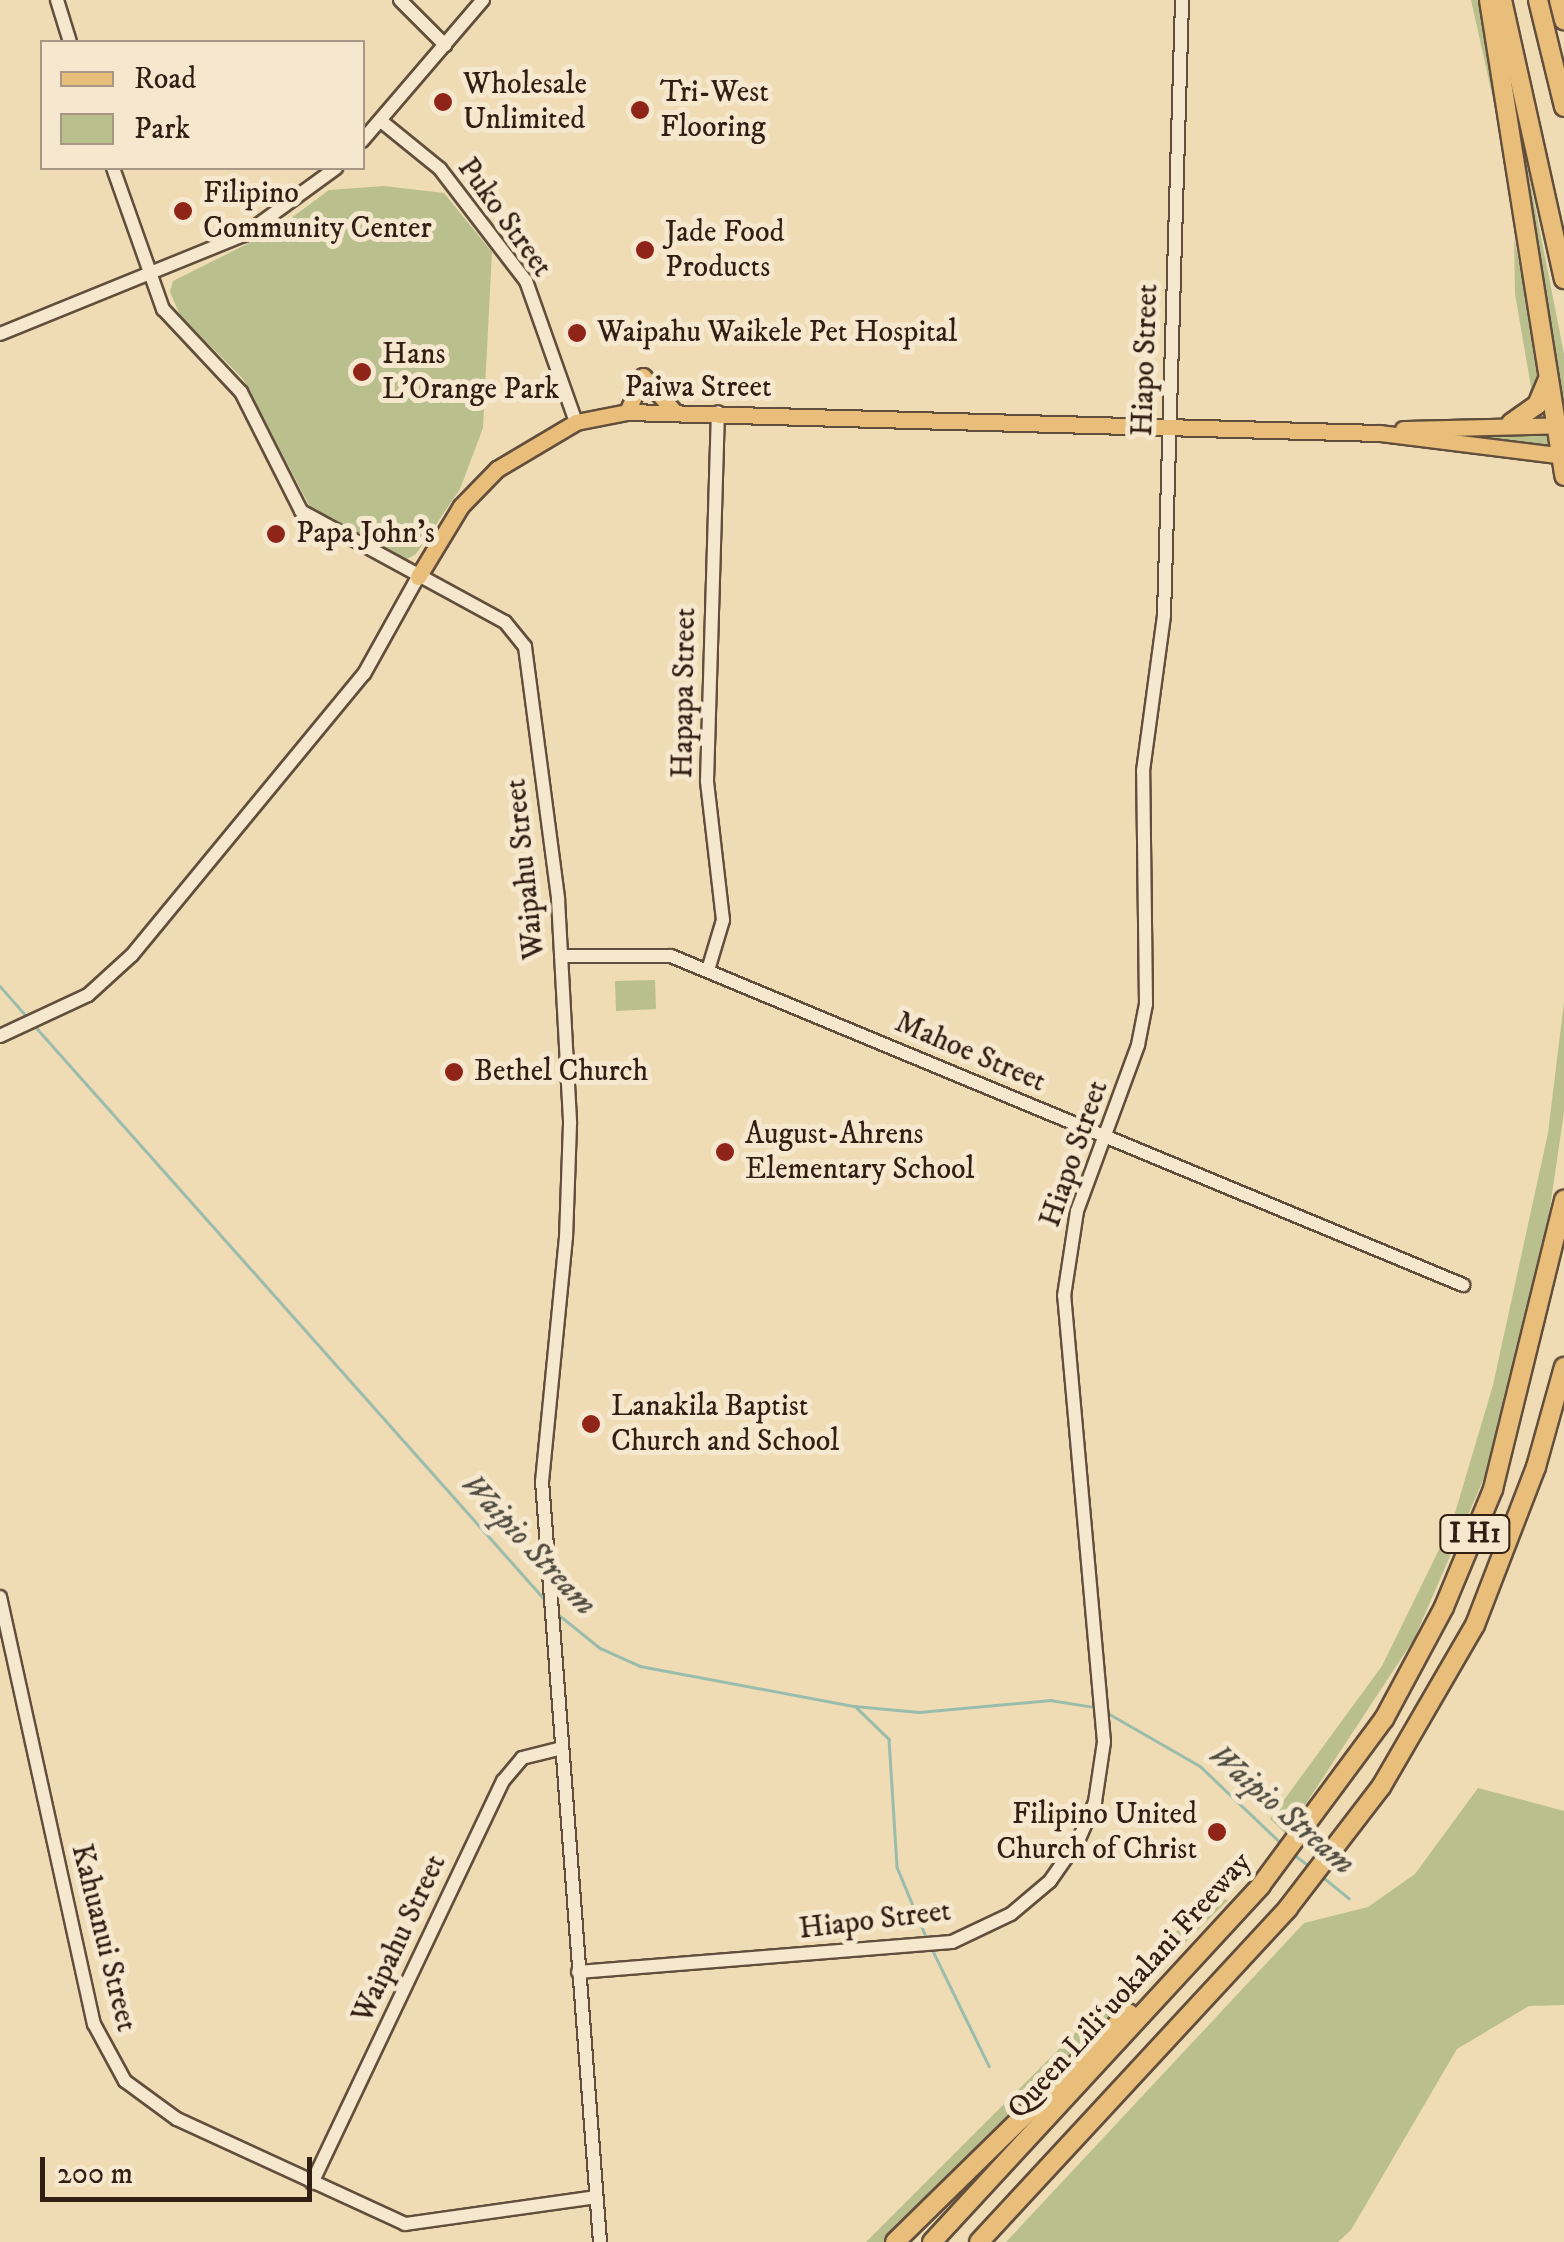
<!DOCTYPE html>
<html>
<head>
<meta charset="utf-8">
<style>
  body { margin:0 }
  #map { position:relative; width:1564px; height:2242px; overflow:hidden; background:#efdcb4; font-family:"IM FELL DW Pica",serif }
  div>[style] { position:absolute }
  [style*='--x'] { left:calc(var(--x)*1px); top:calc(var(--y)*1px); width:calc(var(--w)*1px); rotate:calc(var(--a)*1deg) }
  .green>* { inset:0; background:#b9c08d }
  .stream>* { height:2.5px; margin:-1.25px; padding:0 1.25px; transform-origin:1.25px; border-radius:1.25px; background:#9abcad }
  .roads { filter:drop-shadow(2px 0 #624e3c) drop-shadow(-2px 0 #624e3c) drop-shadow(0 2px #624e3c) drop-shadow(0 -2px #624e3c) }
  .minor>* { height:12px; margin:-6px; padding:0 6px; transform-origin:6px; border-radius:6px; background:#f5e8ce }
  .major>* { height:15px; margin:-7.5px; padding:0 7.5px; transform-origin:7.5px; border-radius:7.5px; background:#e8be7a }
  .highway>* { height:18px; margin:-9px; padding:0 9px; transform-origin:9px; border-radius:9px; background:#e8be7a }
  .dots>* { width:28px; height:28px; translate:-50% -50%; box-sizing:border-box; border:5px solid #f5e8ce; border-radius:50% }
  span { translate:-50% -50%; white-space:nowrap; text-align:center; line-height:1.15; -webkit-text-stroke:10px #f5e8ce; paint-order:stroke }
  .shield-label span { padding:2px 8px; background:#f5e8ce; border:2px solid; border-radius:8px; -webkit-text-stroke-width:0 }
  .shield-label { font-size:28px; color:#331e14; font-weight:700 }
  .poi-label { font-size:30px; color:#331e14 }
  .left { translate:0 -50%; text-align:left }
  .right { translate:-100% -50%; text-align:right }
  .street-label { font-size:30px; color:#331e14 }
  .water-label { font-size:32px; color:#524d42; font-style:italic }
  .legend { position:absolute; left:40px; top:40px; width:325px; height:130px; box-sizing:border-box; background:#f5e8ce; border:2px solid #a79784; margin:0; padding:12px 18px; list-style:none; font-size:30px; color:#331e14 }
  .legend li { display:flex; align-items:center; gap:20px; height:50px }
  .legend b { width:50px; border:2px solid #a79784 }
  .scale { position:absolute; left:40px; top:2157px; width:272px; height:45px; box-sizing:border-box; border:5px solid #331e14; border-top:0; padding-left:12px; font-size:30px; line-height:35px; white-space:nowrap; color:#331e14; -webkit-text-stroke:8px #f5e8ce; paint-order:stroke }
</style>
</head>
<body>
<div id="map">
  <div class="green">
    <div style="clip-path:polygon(1471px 0,1479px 0,1514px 193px)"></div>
    <div style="clip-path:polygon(1518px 119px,1564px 354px,1564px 415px,1559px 415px)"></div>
    <div style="clip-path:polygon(384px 186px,444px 193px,492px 252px,483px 428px,460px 489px,416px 554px,405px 560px,310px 507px,243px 379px,180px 315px,170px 292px,173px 281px,275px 230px,329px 190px)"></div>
    <div style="clip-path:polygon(1514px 238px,1542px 379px,1527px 402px,1531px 387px,1515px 294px)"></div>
    <div style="clip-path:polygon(1547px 431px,1548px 444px,1539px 447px,1456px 432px)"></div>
    <div style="clip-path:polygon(655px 980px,656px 1009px,616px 1011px,615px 981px)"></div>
    <div style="clip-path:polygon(1564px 1002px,1564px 1112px,1547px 1228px,1488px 1469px,1414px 1639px,1286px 1834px,1270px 1819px,1382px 1666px,1452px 1523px,1493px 1385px,1548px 1133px)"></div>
    <div style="clip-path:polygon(1478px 1788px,1564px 1811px,1564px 2005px,1529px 2006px,1457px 2049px,1351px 2230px,1338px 2242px,1006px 2242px,1304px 1923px,1368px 1907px,1415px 1874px)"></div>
    <div style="clip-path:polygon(1210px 1898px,1228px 1900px,885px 2242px,866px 2242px)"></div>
  </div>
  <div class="stream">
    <div style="--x:0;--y:986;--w:44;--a:48.7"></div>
    <div style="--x:34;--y:1025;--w:772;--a:48.36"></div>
    <div style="--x:559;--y:1615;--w:53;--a:38.8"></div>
    <div style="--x:600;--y:1648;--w:44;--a:24.2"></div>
    <div style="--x:640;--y:1666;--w:218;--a:10.6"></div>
    <div style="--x:854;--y:1706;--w:65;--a:5.3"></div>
    <div style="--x:919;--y:1712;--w:132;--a:-5.2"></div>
    <div style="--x:1050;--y:1700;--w:45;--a:9"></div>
    <div style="--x:857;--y:1708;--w:45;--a:44.1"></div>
    <div style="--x:889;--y:1739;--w:128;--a:86.4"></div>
    <div style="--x:897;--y:1867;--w:78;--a:67.4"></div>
    <div style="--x:1106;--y:1712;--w:108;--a:29.9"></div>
    <div style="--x:1200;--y:1766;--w:113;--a:43.6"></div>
    <div style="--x:1292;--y:1853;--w:21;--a:37"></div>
    <div style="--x:1324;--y:1878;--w:32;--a:39"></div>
    <div style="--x:933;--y:1951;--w:128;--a:64"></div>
  </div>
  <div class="roads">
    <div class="minor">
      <div style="--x:57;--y:0;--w:44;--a:72.8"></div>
      <div style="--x:400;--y:0;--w:64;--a:45"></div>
      <div style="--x:381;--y:121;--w:76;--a:39.1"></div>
      <div style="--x:440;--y:169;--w:141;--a:52.5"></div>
      <div style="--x:526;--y:281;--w:150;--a:70.5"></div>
      <div style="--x:362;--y:141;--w:186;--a:-49.4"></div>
      <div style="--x:113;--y:168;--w:150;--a:70.5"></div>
      <div style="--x:163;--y:309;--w:114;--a:46.8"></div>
      <div style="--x:241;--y:392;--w:133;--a:63.2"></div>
      <div style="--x:301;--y:511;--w:232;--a:28.6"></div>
      <div style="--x:505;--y:622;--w:32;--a:51"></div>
      <div style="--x:525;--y:647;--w:254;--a:82.5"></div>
      <div style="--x:558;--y:899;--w:225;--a:86.9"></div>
      <div style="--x:570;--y:1124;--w:113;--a:92"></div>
      <div style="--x:566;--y:1237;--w:245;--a:95.6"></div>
      <div style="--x:542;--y:1481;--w:763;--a:85.64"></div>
      <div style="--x:0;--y:334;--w:263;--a:-22.1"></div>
      <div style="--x:244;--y:235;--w:114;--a:-36.1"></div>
      <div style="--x:561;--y:956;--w:110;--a:0"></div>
      <div style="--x:671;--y:956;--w:858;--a:22.56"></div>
      <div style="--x:708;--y:970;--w:52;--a:-73.3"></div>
      <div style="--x:723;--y:920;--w:140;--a:-96.6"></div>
      <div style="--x:707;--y:781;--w:369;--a:-88.3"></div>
      <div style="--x:0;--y:1036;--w:97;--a:-25"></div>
      <div style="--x:88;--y:995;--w:59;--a:-42.3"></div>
      <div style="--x:132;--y:955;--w:364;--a:-50.5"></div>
      <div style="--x:364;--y:674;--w:111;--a:-60.9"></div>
      <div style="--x:0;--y:1597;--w:437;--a:77.6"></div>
      <div style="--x:94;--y:2024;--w:65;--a:61.5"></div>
      <div style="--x:125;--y:2081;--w:64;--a:36.2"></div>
      <div style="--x:177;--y:2119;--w:251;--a:24.7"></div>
      <div style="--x:405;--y:2224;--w:193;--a:-8"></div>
      <div style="--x:578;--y:1972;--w:375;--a:-4.6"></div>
      <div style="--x:952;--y:1942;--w:65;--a:-25.4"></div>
      <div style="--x:1011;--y:1914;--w:51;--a:-40.2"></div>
      <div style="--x:1050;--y:1881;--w:49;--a:-55"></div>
      <div style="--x:1078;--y:1841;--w:43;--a:-66.4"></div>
      <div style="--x:1095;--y:1802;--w:61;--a:-81.5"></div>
      <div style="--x:1104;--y:1742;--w:448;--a:-95.1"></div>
      <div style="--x:1064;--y:1296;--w:86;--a:-81.3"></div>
      <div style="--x:1077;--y:1211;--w:177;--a:-69.8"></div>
      <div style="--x:1138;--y:1045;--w:42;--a:-79"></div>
      <div style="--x:1146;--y:1004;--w:233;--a:-90.7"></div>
      <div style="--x:1143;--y:771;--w:157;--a:-82.3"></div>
      <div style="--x:1164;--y:615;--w:615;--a:-88.32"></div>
      <div style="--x:312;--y:2183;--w:445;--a:-64.6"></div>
      <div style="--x:503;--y:1781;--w:30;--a:-50"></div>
      <div style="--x:522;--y:1758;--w:41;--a:-14"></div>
    </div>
    <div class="major">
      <div style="--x:643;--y:376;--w:45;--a:48.6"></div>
      <div style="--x:627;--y:412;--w:39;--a:-66"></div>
      <div style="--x:1403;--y:429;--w:161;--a:-1.4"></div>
      <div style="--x:418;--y:577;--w:83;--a:-58.8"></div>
      <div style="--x:461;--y:506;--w:52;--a:-45.8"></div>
      <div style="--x:497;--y:469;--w:92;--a:-30.7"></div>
      <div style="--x:576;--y:422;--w:52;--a:-11.1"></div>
      <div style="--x:627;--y:412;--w:753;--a:1.6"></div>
      <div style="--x:1380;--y:433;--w:185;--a:7.1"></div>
    </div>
    <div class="highway">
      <div style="--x:1489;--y:0;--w:482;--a:81"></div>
      <div style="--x:1502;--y:0;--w:286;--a:77.5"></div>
      <div style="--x:1538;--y:0;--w:110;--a:76.3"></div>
      <div style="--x:1559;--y:0;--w:21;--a:76"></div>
      <div style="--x:1511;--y:423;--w:32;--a:-35"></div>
      <div style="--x:1537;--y:405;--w:26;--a:-67"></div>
      <div style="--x:895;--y:2242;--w:327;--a:-44.4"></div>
      <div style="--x:932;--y:2242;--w:485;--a:-47.3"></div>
      <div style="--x:1261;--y:1885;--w:207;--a:-53.5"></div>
      <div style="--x:1384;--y:1719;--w:127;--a:-61.8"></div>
      <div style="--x:1444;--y:1607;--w:128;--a:-67.4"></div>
      <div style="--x:1493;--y:1489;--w:298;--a:-76.2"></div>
      <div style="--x:979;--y:2242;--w:455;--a:-47.2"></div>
      <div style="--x:1288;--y:1908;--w:153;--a:-52.5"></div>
      <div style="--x:1381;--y:1787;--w:187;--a:-59.9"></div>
      <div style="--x:1475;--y:1625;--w:169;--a:-68.9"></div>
      <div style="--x:1536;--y:1467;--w:104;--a:-74.4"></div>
    </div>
  </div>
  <div class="dots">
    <div style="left:443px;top:102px;background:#8f2418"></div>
    <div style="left:640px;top:110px;background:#8f2418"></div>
    <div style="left:183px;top:211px;background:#8f2418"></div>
    <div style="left:645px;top:250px;background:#8f2418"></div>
    <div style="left:577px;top:333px;background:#8f2418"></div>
    <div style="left:362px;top:372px;background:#8f2418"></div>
    <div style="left:276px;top:534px;background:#8f2418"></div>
    <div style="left:454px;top:1072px;background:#8f2418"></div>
    <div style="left:725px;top:1152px;background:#8f2418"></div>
    <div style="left:591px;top:1424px;background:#8f2418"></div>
    <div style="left:1217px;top:1832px;background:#8f2418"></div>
  </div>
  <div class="shield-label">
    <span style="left:1475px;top:1534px">I H1</span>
  </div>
  <div class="poi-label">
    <span class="left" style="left:463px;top:102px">Wholesale<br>Unlimited</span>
    <span class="left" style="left:660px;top:110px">Tri-West<br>Flooring</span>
    <span class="left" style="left:203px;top:211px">Filipino<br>Community Center</span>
    <span class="left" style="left:665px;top:250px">Jade Food<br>Products</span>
    <span class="left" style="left:597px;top:333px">Waipahu Waikele Pet Hospital</span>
    <span class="left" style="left:382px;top:372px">Hans<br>L'Orange Park</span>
    <span class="left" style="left:296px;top:534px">Papa John's</span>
    <span class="left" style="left:474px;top:1072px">Bethel Church</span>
    <span class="left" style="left:745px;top:1152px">August-Ahrens<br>Elementary School</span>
    <span class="left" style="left:611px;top:1424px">Lanakila Baptist<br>Church and School</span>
    <span class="right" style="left:1197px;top:1832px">Filipino United<br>Church of Christ</span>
  </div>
  <div class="street-label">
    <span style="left:504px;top:218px;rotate:54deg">Puko Street</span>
    <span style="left:1146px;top:360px;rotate:-88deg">Hiapo Street</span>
    <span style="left:698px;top:388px">Paiwa Street</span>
    <span style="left:685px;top:693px;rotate:-89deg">Hapapa Street</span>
    <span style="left:526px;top:869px;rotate:-96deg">Waipahu Street</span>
    <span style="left:970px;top:1053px;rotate:23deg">Mahoe Street</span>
    <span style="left:1075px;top:1154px;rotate:-71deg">Hiapo Street</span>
    <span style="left:875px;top:1921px;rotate:-7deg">Hiapo Street</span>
    <span style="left:103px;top:1938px;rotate:76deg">Kahuanui Street</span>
    <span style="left:400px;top:1939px;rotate:-65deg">Waipahu Street</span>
    <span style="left:1130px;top:1986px;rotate:-48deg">Queen Liliʻuokalani Freeway</span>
  </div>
  <div class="water-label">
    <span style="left:528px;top:1545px;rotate:47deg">Waipio Stream</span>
    <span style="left:1281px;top:1810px;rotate:41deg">Waipio Stream</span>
  </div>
  <ul class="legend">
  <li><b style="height:12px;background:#e8be7a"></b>Road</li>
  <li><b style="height:28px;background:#b9c08d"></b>Park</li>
  </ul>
  <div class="scale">200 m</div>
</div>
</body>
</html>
